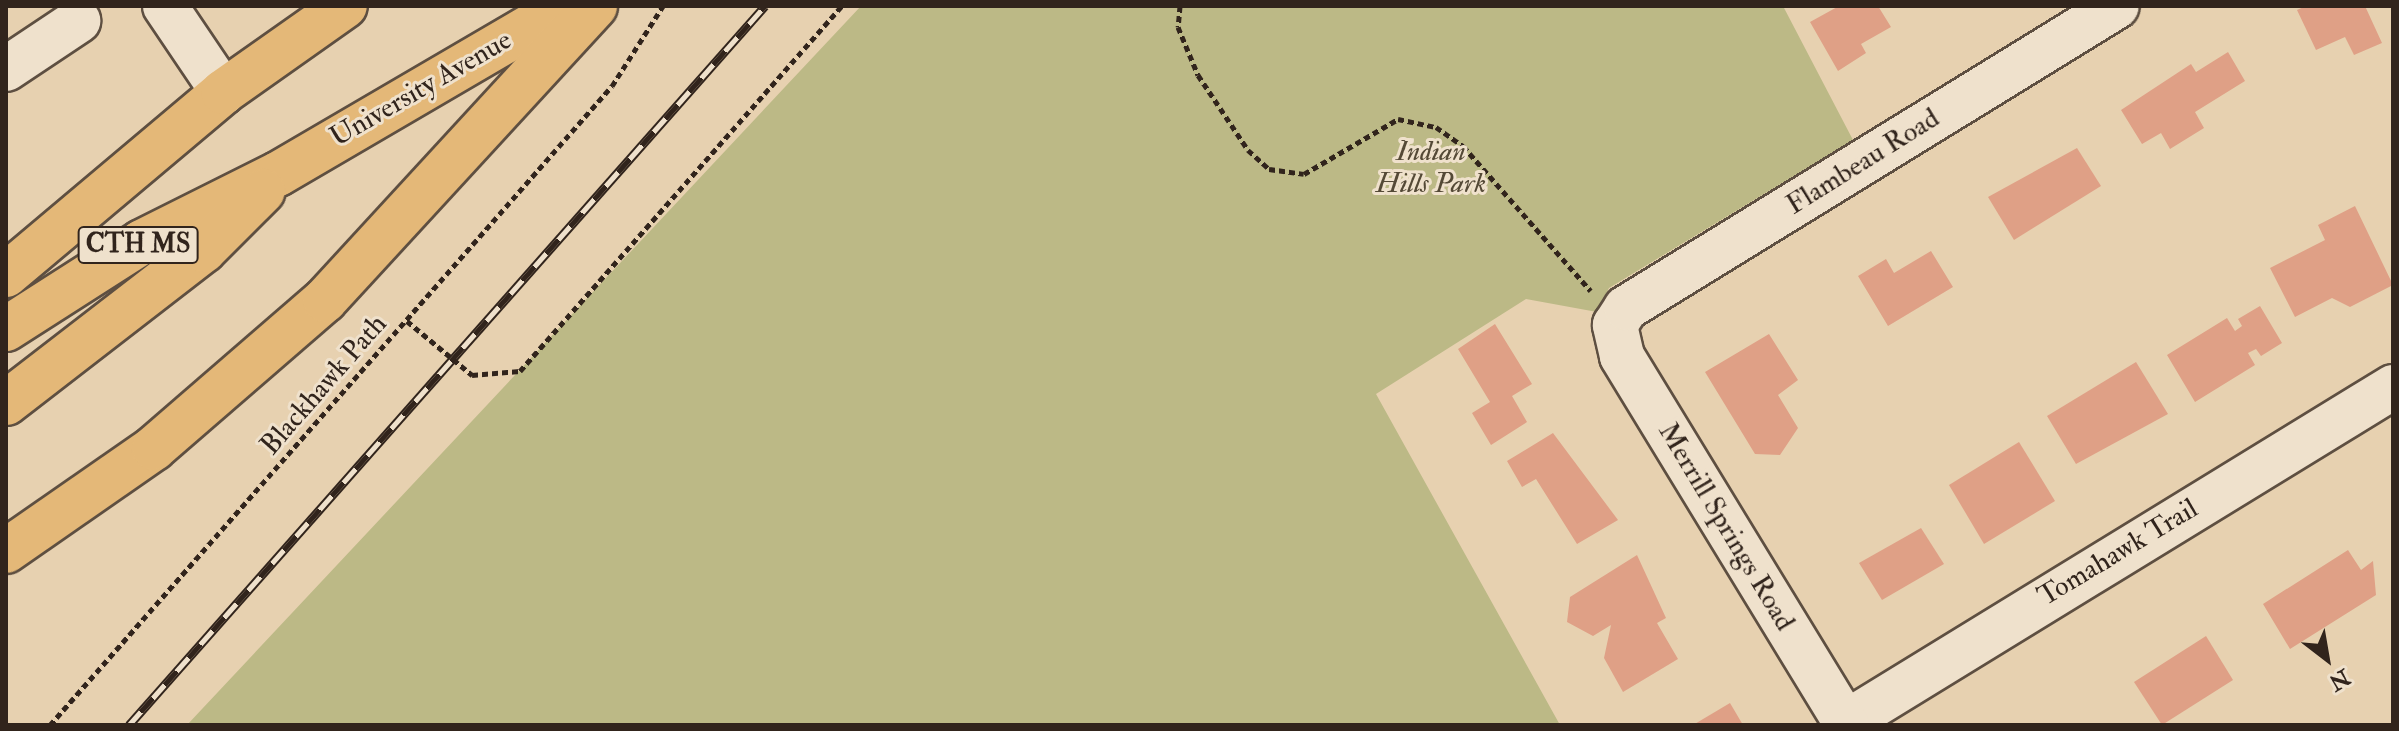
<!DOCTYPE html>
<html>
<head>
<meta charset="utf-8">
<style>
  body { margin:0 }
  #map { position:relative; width:2399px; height:731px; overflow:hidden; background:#e7d1b0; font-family:"IM FELL Double Pica",serif }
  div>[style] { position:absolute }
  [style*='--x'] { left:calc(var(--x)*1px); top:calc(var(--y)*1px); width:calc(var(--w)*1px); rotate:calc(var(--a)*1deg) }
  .green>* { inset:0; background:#bcb986 }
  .building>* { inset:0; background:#dfa086 }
  .path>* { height:5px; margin-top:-2.5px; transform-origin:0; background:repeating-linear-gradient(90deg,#31241c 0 6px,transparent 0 10px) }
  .roads { filter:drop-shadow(2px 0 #5e4f41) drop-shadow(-2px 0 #5e4f41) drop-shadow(0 2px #5e4f41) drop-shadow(0 -2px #5e4f41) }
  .minor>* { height:44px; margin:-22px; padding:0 22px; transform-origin:22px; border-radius:22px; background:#efe1cc }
  .major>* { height:44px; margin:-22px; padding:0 22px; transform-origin:22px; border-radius:22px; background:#e4b878 }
  .rail>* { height:9px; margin-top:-4.5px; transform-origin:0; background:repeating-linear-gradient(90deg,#efe1cc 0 18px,#31241c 0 36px); box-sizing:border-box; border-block:2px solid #31241c }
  span { translate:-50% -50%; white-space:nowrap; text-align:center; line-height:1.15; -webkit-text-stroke:6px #efe1cc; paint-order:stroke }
  .shield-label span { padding:2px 6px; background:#efe1cc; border:2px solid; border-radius:6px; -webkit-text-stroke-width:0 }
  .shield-label { font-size:26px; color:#31241c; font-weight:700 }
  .street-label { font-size:28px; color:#31241c }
  .park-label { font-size:28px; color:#544936; font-style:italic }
  .frame { position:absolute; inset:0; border:8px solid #31241c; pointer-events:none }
  .north { position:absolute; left:2287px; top:619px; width:80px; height:80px; -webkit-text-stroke:6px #efe1cc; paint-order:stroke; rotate:149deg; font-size:22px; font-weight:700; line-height:32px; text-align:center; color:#31241c }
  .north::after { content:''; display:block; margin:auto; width:28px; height:36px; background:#31241c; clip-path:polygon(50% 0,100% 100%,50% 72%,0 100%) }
</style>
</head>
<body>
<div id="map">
  <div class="green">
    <div style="clip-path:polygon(861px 6px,1783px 6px,1853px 140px,1609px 288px,1597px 312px,1526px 299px,1376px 394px,1560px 725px,187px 725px)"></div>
  </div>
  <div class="building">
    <div style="clip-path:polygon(1839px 6px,1878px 6px,1891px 27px,1861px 44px,1866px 53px,1838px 71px,1810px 22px)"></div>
    <div style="clip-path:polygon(2306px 6px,2365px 6px,2382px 43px,2354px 55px,2345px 37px,2316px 50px,2297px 10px)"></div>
    <div style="clip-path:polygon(2228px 52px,2245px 81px,2195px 112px,2204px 128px,2170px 149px,2161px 133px,2142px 144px,2121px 110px,2191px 64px,2196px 72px)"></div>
    <div style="clip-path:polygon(2077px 148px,2101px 186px,2014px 240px,1988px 197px)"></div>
    <div style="clip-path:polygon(2355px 206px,2393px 285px,2350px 307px,2332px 298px,2295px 317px,2270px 268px,2325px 240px,2318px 225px)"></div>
    <div style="clip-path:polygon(1931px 251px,1953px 287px,1888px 326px,1858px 276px,1886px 259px,1894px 273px)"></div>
    <div style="clip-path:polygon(2260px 306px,2282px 343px,2261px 356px,2256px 349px,2248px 353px,2255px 365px,2195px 402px,2167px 355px,2227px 318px,2235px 331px,2242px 326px,2238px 319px)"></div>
    <div style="clip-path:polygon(1495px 324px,1532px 384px,1512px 396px,1527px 422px,1491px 445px,1472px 413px,1490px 402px,1458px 349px)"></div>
    <div style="clip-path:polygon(1769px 334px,1798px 380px,1778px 395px,1798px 428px,1780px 455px,1755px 454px,1705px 372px)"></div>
    <div style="clip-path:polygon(2136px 362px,2168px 414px,2076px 464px,2047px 416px)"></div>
    <div style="clip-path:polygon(1553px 433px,1618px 520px,1577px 544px,1536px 479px,1522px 487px,1507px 461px)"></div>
    <div style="clip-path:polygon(2019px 442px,2055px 501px,1984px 544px,1949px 485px)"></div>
    <div style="clip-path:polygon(1921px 528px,1944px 564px,1882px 600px,1859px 563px)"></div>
    <div style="clip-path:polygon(2348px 550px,2361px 570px,2373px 561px,2376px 595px,2290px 649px,2263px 604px)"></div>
    <div style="clip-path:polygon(1637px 555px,1666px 618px,1657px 623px,1678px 659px,1623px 692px,1604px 658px,1611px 625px,1593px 636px,1567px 622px,1570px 597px)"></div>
    <div style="clip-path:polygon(2206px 636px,2233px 680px,2162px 725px,2134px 682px)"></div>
    <div style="clip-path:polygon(1730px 703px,1743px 725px,1693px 725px)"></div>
  </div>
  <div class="path">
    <div style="--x:1180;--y:6;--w:21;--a:95"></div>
    <div style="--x:1178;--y:27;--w:52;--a:67.4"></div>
    <div style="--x:1198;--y:75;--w:90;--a:56.3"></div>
    <div style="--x:1248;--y:150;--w:28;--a:42"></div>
    <div style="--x:1269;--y:169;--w:35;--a:8"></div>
    <div style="--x:1304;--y:174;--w:109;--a:-30.3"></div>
    <div style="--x:1398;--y:119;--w:39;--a:12"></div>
    <div style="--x:1436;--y:127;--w:33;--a:35"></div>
    <div style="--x:1463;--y:146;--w:193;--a:48.6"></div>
    <div style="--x:407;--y:321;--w:85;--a:39.7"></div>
    <div style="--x:472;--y:375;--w:48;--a:-4.8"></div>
    <div style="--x:520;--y:371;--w:487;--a:-48.6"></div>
    <div style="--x:50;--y:725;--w:851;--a:-48.67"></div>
    <div style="--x:612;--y:86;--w:95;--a:-57.5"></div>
  </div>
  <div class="roads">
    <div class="minor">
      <div style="--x:165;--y:6;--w:104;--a:56"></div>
      <div style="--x:6;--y:69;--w:87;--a:-33.7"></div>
      <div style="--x:1845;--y:723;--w:643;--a:-31.51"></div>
      <div style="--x:1847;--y:725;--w:432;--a:-121.4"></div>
      <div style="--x:1622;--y:356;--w:32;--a:-103"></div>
      <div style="--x:1615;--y:325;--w:20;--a:-57"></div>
      <div style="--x:1626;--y:308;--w:576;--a:-31.59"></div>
    </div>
    <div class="major">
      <div style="--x:6;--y:275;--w:284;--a:-40.1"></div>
      <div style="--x:223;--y:92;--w:149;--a:-35.2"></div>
      <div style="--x:6;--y:329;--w:161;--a:-32.6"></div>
      <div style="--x:142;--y:242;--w:152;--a:-26.6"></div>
      <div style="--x:278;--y:174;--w:333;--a:-30.3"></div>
      <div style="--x:6;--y:403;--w:250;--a:-37.7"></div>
      <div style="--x:204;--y:250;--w:83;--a:-45"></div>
      <div style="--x:6;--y:551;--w:180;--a:-34.8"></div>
      <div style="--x:154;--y:448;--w:226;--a:-40.9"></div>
      <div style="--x:325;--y:300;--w:399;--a:-47.4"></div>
    </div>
  </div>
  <div class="rail">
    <div style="--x:129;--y:725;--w:960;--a:-48.51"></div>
  </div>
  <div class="shield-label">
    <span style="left:138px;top:245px">CTH MS</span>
  </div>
  <div class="street-label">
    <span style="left:421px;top:89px;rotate:-30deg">University Avenue</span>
    <span style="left:1863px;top:162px;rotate:-32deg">Flambeau Road</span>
    <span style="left:324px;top:385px;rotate:-49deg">Blackhawk Path</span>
    <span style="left:1726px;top:527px;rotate:59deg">Merrill Springs Road</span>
    <span style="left:2118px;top:553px;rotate:-31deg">Tomahawk Trail</span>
  </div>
  <div class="park-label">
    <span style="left:1431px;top:168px">Indian<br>Hills Park</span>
  </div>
  <div class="frame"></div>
  <div class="north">N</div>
</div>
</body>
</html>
